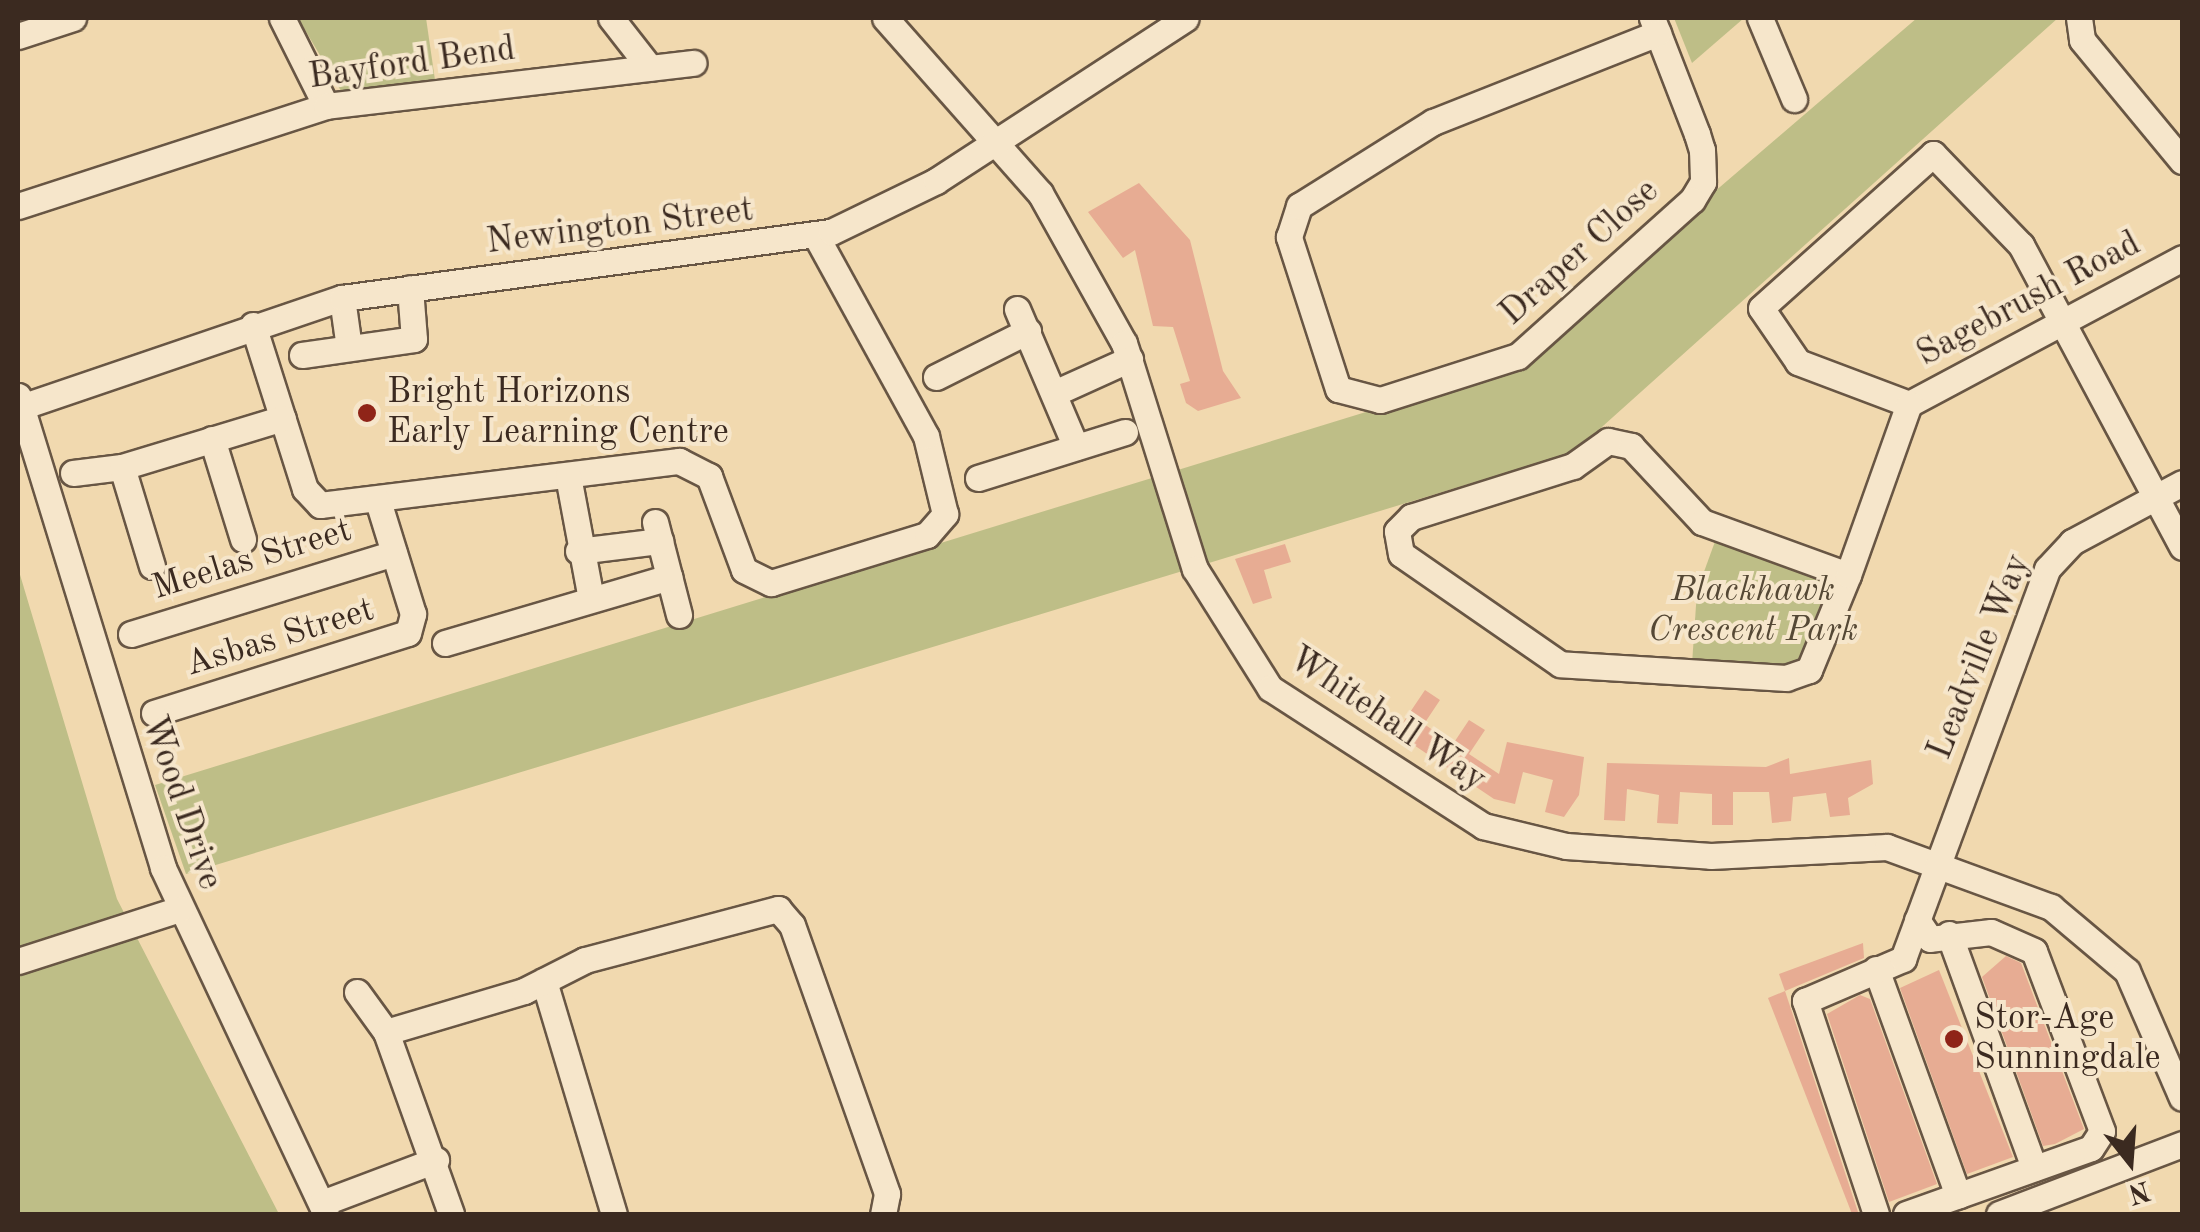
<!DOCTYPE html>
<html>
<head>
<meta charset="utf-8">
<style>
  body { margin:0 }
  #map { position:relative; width:2200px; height:1232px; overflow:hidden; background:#f1d9af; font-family:"Old Standard TT",serif }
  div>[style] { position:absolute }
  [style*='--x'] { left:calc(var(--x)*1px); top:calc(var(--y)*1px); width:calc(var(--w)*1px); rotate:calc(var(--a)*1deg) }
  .green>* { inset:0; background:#bebe87 }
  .building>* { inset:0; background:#e7ac93 }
  .roads { filter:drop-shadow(2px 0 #685644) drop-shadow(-2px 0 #685644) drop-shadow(0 2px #685644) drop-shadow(0 -2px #685644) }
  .minor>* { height:25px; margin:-12.5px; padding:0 12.5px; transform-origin:12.5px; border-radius:12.5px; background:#f6e6cb }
  .dots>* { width:28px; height:28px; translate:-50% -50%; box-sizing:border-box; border:5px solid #f6e6cb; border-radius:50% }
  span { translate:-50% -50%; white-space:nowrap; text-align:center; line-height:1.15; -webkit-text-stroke:8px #f6e6cb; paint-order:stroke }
  .street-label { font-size:35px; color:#3b2a20 }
  .poi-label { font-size:35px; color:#3b2a20 }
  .left { translate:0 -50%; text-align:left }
  .park-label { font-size:35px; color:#554835; font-style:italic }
  .frame { position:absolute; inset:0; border:20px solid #3b2a20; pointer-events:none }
  .north { position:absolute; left:2080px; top:1112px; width:100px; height:100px; -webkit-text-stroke:8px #f6e6cb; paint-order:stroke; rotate:163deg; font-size:28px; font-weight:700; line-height:40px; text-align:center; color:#3b2a20 }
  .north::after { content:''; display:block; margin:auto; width:35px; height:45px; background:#3b2a20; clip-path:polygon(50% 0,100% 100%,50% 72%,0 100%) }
</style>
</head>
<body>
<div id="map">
  <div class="green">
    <div style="clip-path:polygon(298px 18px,426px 18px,435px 80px,341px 91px)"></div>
    <div style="clip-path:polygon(1674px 18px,1744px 18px,1692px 63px)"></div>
    <div style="clip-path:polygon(1917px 18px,2058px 18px,1574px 452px,186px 874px,155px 785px,1509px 368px)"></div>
    <div style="clip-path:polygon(1717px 536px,1829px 582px,1797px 666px,1692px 664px,1697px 591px)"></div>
    <div style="clip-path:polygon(18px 568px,117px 899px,279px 1214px,18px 1214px)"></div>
  </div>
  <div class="building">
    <div style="clip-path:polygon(1139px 183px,1190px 240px,1223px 371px,1241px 398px,1198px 411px,1186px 403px,1180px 384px,1190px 381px,1173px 327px,1153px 326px,1135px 250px,1123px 258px,1088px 212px)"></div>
    <div style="clip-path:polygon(1285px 544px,1291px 562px,1264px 570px,1272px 598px,1253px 604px,1235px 559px)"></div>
    <div style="clip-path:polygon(1425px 690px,1440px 700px,1424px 724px,1453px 744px,1469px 720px,1485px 730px,1469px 754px,1499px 774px,1507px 742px,1584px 757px,1579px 795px,1564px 817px,1545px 812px,1553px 780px,1523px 772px,1515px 804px,1494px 799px,1396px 733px)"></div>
    <div style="clip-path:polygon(1789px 758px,1790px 774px,1871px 760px,1873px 784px,1848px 798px,1850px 815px,1830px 817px,1826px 793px,1793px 797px,1791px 821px,1772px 823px,1769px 792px,1733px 792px,1733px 825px,1712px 825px,1712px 794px,1680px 792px,1678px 824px,1657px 823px,1659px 795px,1627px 789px,1625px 821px,1604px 820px,1607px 763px,1766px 767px)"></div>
    <div style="clip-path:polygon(1863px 943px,1864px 958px,1785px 991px,1779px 974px)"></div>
    <div style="clip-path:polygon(2006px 956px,2021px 963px,2084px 1129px,2055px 1144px,2043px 1146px,1982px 977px)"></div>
    <div style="clip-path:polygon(1939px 970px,2013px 1157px,1967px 1174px,1900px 988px)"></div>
    <div style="clip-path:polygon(1785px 991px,1858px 1212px,1852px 1214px,1768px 998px)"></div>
    <div style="clip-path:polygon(1860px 995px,1870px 999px,1937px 1184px,1889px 1202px,1827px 1014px)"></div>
  </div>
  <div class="roads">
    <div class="minor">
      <div style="--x:282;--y:18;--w:98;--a:63.4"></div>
      <div style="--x:611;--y:18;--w:63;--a:52"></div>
      <div style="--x:885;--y:18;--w:234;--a:48.5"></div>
      <div style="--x:1040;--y:193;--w:172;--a:60.8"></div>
      <div style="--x:1124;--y:343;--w:237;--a:72.6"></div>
      <div style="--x:1195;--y:569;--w:141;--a:57.8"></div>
      <div style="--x:1270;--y:688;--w:254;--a:32.9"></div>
      <div style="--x:1483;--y:826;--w:85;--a:13.5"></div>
      <div style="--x:1566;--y:846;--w:145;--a:3.9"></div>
      <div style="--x:1711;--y:856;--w:176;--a:-2.9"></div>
      <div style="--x:1887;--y:847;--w:175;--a:20.1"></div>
      <div style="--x:2051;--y:907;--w:99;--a:40.1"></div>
      <div style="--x:2127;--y:971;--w:138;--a:66.6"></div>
      <div style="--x:1652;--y:18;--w:124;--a:68.8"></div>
      <div style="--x:1697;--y:134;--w:17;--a:73"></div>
      <div style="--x:1702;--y:150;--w:32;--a:88"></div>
      <div style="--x:1703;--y:182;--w:21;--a:121"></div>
      <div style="--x:1692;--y:200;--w:234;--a:138.1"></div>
      <div style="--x:1518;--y:356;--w:145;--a:162.3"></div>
      <div style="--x:1380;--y:400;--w:43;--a:-165.3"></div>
      <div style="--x:1338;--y:389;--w:160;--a:-107.9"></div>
      <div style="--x:1289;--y:237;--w:33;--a:-72"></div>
      <div style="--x:1299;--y:206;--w:158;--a:-32.1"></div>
      <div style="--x:1433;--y:122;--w:242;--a:-21.6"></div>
      <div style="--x:1760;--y:18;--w:88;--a:67.2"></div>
      <div style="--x:2079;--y:18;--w:22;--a:82"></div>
      <div style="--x:2082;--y:40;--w:157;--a:50.4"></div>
      <div style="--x:18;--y:36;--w:58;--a:-18.1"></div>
      <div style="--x:18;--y:206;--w:324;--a:-18"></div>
      <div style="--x:326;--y:106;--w:370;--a:-6.7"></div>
      <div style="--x:342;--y:298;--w:50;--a:82"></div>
      <div style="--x:1017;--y:309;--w:150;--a:66.9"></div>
      <div style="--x:253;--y:325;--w:172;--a:72.4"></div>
      <div style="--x:305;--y:489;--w:22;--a:47"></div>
      <div style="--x:320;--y:505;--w:362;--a:-7"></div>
      <div style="--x:679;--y:461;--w:34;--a:27"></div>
      <div style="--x:709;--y:476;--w:100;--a:69.6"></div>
      <div style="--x:744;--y:570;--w:30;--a:26"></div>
      <div style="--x:771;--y:583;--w:163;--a:-17.1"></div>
      <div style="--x:927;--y:535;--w:28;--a:-49"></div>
      <div style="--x:945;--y:514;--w:80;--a:-103.7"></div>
      <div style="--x:926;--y:436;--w:228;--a:-118.8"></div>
      <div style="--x:302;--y:355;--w:113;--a:-8.1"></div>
      <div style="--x:414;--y:339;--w:51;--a:-94.5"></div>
      <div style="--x:936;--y:377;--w:103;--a:-26.6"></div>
      <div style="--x:1059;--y:391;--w:78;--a:-24.3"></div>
      <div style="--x:18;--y:396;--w:494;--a:72.9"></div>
      <div style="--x:163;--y:868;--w:382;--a:64.8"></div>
      <div style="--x:1909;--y:404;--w:119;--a:-159.3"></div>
      <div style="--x:1798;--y:362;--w:65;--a:-124.4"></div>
      <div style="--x:1761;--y:308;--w:231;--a:-41.8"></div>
      <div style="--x:1933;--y:154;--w:127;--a:46"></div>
      <div style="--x:2021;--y:245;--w:342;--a:61.9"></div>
      <div style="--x:1909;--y:404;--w:310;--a:-28.1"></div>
      <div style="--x:21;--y:407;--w:339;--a:-18.8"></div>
      <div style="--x:342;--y:298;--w:493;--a:-7.7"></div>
      <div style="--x:831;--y:232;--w:117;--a:-25.9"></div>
      <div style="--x:936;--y:181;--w:298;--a:-33.1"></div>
      <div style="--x:212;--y:439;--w:105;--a:72.8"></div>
      <div style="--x:1608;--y:441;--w:24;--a:12"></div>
      <div style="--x:1631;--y:446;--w:104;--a:46.9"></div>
      <div style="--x:1702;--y:522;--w:155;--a:20"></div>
      <div style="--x:1848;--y:575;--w:103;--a:112.3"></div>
      <div style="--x:1809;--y:670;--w:24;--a:161"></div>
      <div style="--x:1786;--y:678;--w:226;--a:-176.5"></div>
      <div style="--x:1560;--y:664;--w:193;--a:-145.3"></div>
      <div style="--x:1401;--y:554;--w:23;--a:-100"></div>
      <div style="--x:1397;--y:531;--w:20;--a:-45"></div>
      <div style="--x:1411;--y:517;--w:170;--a:-17.5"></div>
      <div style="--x:1573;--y:466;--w:43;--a:-35.5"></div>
      <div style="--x:73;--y:473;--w:49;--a:-7"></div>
      <div style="--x:568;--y:476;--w:125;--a:79.4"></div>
      <div style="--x:978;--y:478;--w:154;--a:-17.4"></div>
      <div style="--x:655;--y:522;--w:96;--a:75.5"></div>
      <div style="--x:578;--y:551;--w:83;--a:-7"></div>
      <div style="--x:152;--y:566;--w:103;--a:-106.9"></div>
      <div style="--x:122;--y:467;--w:168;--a:-16.9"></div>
      <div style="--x:1848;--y:575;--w:182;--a:-70.4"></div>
      <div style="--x:131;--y:634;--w:275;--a:-17.1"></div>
      <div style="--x:445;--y:643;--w:234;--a:-16.4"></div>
      <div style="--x:154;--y:713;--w:266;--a:-17.5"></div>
      <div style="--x:408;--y:633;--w:20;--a:-75"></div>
      <div style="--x:413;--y:614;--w:118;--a:-107.2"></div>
      <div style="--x:1949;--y:934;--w:249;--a:70"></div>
      <div style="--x:18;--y:961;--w:170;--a:-17.8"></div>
      <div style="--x:1876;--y:969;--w:241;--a:70.1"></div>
      <div style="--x:544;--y:981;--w:243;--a:73.3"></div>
      <div style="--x:357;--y:992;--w:49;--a:54.1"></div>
      <div style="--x:386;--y:1032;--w:193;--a:70.3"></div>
      <div style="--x:386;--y:1032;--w:144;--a:-16.5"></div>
      <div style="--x:524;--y:991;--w:68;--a:-26.9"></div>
      <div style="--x:585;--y:960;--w:200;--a:-14.8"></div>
      <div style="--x:778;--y:909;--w:21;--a:49"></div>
      <div style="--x:792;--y:925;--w:285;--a:70.5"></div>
      <div style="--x:887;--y:1194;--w:20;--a:101"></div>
      <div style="--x:322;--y:1203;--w:122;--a:-20.7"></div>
      <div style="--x:1876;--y:1214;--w:225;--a:-108.4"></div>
      <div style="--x:1805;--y:1001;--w:107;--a:-23.2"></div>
      <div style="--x:1903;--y:959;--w:416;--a:-69.7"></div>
      <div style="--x:2047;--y:569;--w:37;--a:-47"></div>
      <div style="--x:2072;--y:542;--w:125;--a:-28.2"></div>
      <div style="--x:1906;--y:1214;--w:196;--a:-19.6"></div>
      <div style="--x:2091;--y:1148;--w:20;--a:-57"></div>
      <div style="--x:2102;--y:1131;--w:192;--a:-110.7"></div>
      <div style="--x:2034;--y:951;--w:47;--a:-156.2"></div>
      <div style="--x:1991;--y:932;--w:61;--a:173.5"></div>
      <div style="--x:1930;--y:939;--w:23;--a:-124"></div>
      <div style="--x:1999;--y:1214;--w:196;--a:-20.9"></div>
    </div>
  </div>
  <div class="dots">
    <div style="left:367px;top:413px;background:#8f2418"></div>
    <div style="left:1954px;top:1039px;background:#8f2418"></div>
  </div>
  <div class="street-label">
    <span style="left:412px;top:64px;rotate:-8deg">Bayford Bend</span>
    <span style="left:620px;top:227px;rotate:-7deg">Newington Street</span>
    <span style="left:1580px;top:253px;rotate:-42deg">Draper Close</span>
    <span style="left:2029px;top:300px;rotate:-28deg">Sagebrush Road</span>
    <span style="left:252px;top:560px;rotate:-17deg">Meelas Street</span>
    <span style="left:280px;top:638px;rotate:-17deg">Asbas Street</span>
    <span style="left:1980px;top:657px;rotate:-68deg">Leadville Way</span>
    <span style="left:1387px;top:720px;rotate:34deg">Whitehall Way</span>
    <span style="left:181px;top:803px;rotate:71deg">Wood Drive</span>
  </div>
  <div class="poi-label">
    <span class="left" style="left:387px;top:413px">Bright Horizons<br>Early Learning Centre</span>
    <span class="left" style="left:1974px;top:1039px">Stor-Age<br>Sunningdale</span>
  </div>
  <div class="park-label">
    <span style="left:1753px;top:611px">Blackhawk<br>Crescent Park</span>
  </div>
  <div class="frame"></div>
  <div class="north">N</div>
</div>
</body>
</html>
